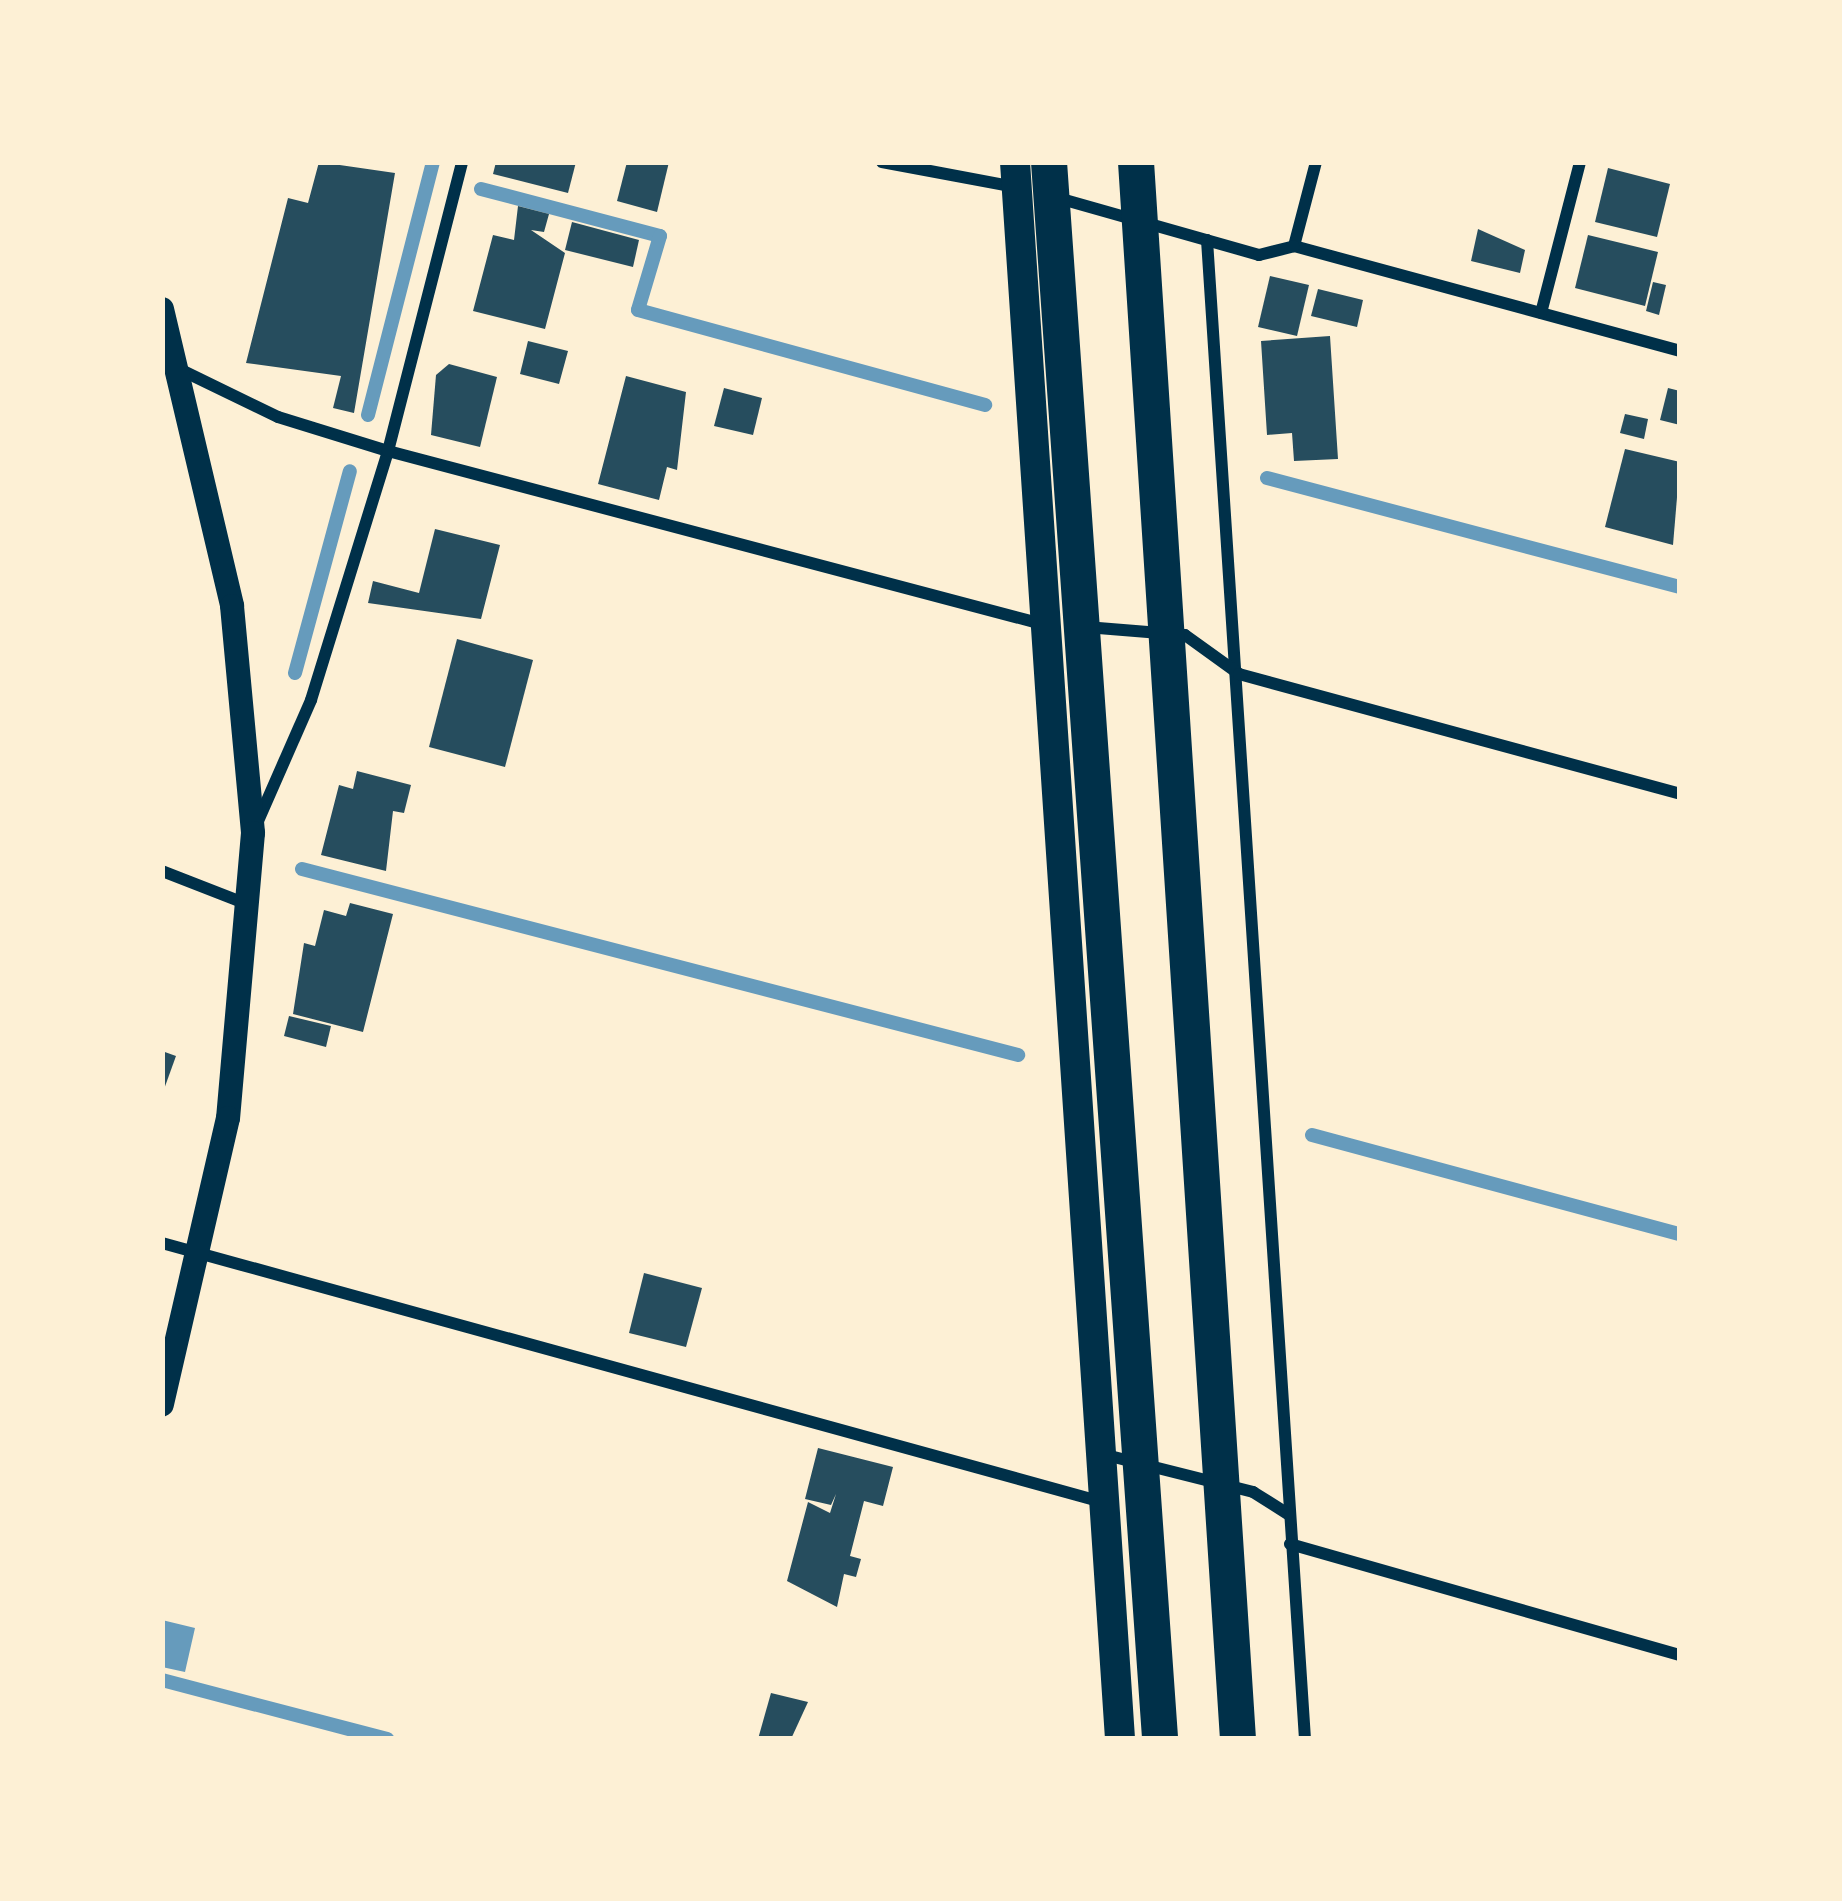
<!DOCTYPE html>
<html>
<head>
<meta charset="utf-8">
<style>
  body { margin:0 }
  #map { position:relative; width:1842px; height:1901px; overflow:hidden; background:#fdf0d5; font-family:"Roboto Serif",serif }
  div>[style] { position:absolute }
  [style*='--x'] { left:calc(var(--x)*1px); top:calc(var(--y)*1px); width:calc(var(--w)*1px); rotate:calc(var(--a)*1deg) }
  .water>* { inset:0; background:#669bbc }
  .stream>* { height:14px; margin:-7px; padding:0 7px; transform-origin:7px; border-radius:7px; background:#669bbc }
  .building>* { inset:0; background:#264d5e }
  .minor>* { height:12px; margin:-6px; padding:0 6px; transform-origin:6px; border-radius:6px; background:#003049 }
  .secondary>* { height:24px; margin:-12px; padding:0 12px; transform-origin:12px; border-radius:12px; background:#003049 }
  .primary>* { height:30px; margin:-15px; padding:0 15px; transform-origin:15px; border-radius:15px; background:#003049 }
  .motorway>* { height:36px; margin:-18px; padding:0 18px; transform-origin:18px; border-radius:18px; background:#003049 }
  span { translate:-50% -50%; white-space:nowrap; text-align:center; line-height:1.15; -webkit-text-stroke:12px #fdf0d5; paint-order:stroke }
  .frame { position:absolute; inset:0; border:165px solid #fdf0d5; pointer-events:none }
</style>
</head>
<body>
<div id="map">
  <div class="water">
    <div style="clip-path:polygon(162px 1620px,195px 1628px,185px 1672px,162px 1667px)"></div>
  </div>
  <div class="stream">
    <div style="--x:481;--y:189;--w:185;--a:14.7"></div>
    <div style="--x:660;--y:236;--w:77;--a:106.6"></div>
    <div style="--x:638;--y:310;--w:360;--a:15.3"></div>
    <div style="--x:368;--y:415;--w:261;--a:-75.6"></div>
    <div style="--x:1267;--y:478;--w:427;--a:14.8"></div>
    <div style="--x:295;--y:673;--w:209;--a:-74.8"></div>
    <div style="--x:302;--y:869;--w:740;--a:14.56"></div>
    <div style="--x:1312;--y:1135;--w:381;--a:15.1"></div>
    <div style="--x:162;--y:1680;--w:233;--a:14.7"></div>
  </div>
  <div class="building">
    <div style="clip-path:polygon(319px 162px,395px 173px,354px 413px,333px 408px,341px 376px,246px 363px,288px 198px,308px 203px)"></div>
    <div style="clip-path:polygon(496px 162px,576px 162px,568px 193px,493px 174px)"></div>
    <div style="clip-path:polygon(627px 162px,669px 162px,657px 212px,617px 201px)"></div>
    <div style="clip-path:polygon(1608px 168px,1670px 184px,1657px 237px,1595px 222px)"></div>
    <div style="clip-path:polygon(518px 206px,549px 214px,544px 232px,531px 230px,565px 253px,545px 329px,473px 311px,493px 235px,514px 240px)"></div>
    <div style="clip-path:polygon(572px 222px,639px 240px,633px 267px,565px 250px)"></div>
    <div style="clip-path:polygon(1478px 229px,1525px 250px,1520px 273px,1471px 261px)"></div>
    <div style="clip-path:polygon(1588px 235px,1658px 252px,1645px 306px,1575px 288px)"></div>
    <div style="clip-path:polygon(1270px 276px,1309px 285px,1297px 336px,1258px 327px)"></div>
    <div style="clip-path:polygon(1653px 282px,1666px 285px,1659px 315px,1646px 311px)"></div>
    <div style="clip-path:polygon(1318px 289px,1363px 300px,1357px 327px,1311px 316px)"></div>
    <div style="clip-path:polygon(1330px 336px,1338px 459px,1294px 461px,1292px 433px,1267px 435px,1261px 341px)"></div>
    <div style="clip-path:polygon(528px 341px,568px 351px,559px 384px,520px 374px)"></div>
    <div style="clip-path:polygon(449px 364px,497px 377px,480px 447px,431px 435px,436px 375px)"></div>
    <div style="clip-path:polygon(626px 376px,686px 392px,677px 470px,667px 467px,659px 500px,598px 484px)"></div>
    <div style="clip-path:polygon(724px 388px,762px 398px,753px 435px,714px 426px)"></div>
    <div style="clip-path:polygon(1668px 388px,1680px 391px,1680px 425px,1660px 420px)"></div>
    <div style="clip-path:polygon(1625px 414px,1648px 419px,1644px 439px,1620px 433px)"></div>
    <div style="clip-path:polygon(1625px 449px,1680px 462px,1673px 545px,1605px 527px)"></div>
    <div style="clip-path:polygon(435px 529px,500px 545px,481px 619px,368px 603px,373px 581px,419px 593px)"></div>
    <div style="clip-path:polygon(457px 639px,533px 660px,505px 767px,429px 747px)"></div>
    <div style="clip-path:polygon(357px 771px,411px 785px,404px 813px,393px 811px,386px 871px,321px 855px,339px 785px,353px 789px)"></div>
    <div style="clip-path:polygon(350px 903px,393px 914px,363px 1032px,293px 1014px,304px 943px,315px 946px,324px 910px,346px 916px)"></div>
    <div style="clip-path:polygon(289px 1016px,331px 1026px,326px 1047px,284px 1036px)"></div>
    <div style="clip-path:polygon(162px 1051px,176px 1056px,163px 1092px,162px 1092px)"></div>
    <div style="clip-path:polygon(644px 1273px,702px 1288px,686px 1347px,629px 1333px)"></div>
    <div style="clip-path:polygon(818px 1448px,893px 1467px,883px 1506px,864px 1501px,850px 1556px,861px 1559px,856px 1577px,844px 1574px,837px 1607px,787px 1581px,808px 1502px,830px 1513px,836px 1494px,831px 1505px,805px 1499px)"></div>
    <div style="clip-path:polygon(771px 1693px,808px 1702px,791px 1739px,758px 1739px)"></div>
  </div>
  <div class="minor">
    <div style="--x:882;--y:162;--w:135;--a:10.6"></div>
    <div style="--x:1316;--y:162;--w:87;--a:104.7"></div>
    <div style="--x:1294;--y:246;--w:400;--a:15.2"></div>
    <div style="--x:1058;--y:198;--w:209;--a:15.8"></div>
    <div style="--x:1259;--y:255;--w:36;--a:-14"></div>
    <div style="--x:1207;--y:240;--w:1502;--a:86.26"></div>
    <div style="--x:1541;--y:313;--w:156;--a:-75.5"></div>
    <div style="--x:177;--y:368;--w:112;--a:25.9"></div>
    <div style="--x:278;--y:417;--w:115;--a:17.2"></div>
    <div style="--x:388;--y:451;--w:676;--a:14.82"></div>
    <div style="--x:1086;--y:627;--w:99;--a:4.6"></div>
    <div style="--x:1185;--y:635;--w:67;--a:35.8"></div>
    <div style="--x:1239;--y:674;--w:457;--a:15.2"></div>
    <div style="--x:258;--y:821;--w:132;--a:-66.3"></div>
    <div style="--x:311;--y:700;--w:261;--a:-72.8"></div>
    <div style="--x:388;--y:451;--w:298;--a:-75.6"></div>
    <div style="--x:162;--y:871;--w:93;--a:21.3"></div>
    <div style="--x:162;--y:1243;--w:975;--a:15.4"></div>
    <div style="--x:1102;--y:1454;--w:156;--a:14.1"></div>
    <div style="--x:1253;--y:1492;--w:41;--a:32.2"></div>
    <div style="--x:1290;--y:1544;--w:405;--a:15.9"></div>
  </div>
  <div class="secondary">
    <div style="--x:162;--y:309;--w:305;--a:76.7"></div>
    <div style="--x:232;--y:606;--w:228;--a:84.7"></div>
    <div style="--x:253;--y:833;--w:286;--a:95"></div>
    <div style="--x:228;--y:1118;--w:294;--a:103"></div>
  </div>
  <div class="primary">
    <div style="--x:1015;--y:162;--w:1580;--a:86.19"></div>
  </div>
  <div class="motorway">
    <div style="--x:1049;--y:162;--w:1581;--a:85.97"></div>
    <div style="--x:1136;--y:162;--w:1580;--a:86.3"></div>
  </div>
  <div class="frame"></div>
</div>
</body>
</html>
